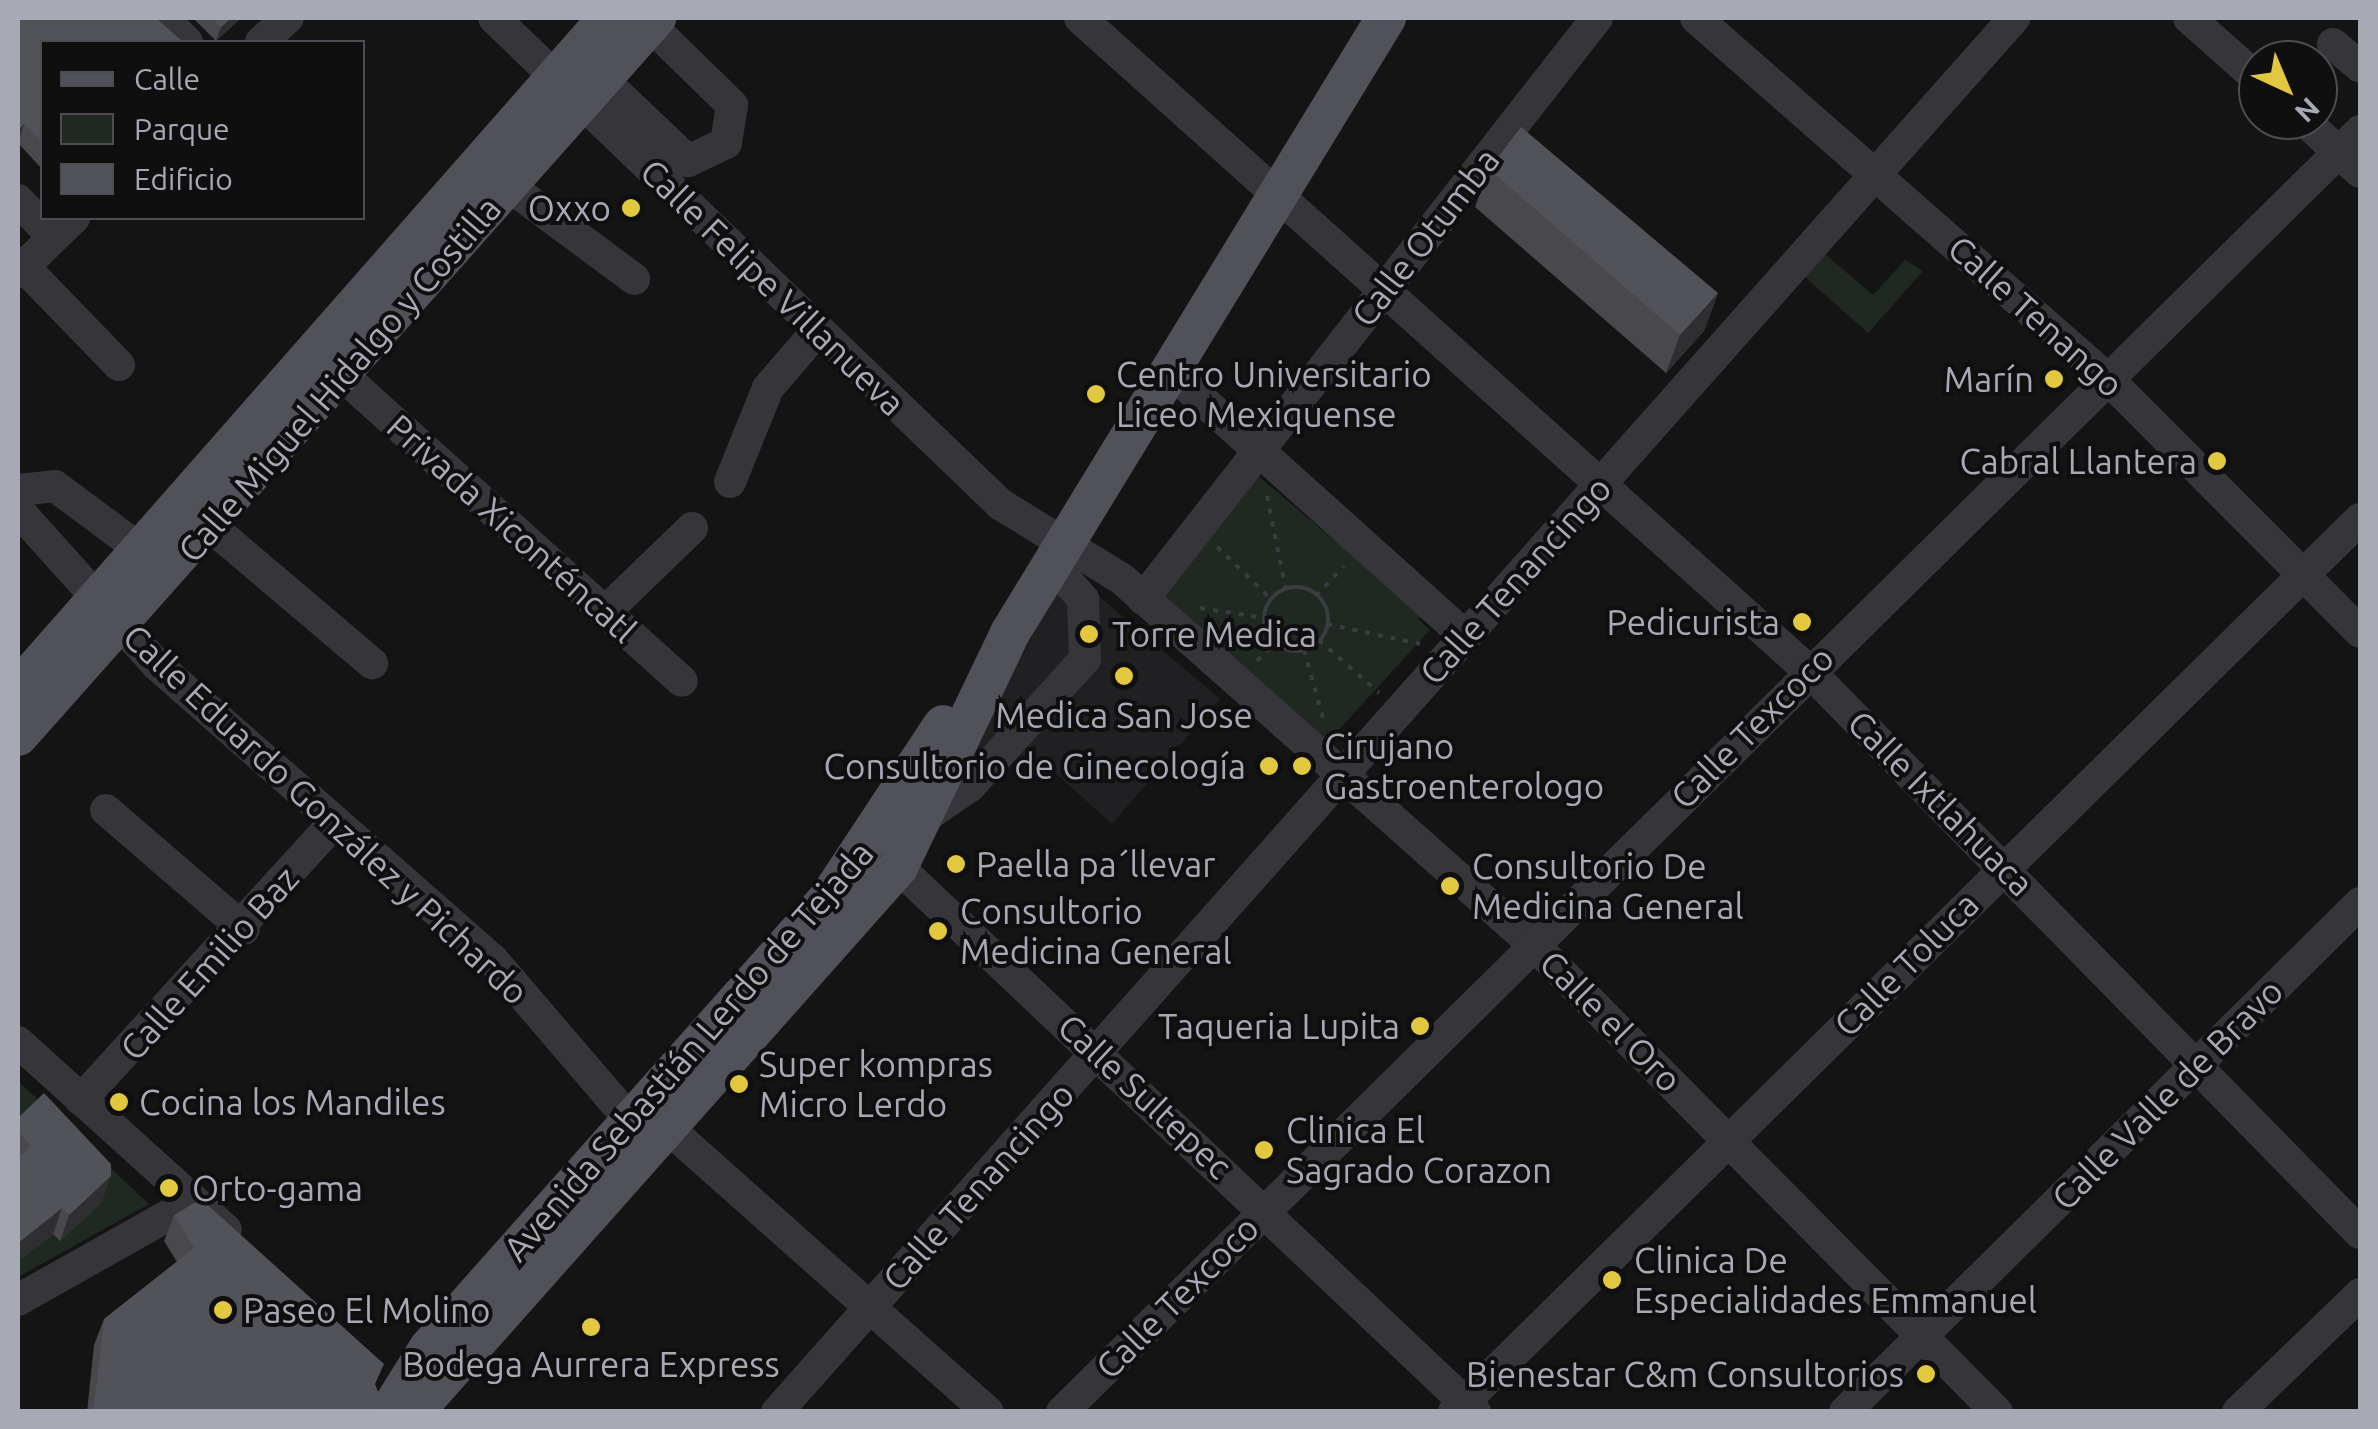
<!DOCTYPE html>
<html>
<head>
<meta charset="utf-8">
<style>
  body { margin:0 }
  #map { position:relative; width:2378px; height:1429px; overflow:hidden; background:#141415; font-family:Ubuntu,sans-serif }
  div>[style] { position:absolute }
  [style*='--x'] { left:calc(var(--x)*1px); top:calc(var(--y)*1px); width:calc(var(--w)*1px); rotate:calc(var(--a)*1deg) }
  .built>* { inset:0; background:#202022 }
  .green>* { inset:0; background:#202822 }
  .path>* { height:4px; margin-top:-2px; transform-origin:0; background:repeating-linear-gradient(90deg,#3b3c41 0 5px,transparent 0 13px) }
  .path>.ring { margin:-2px; padding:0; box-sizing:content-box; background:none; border:4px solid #3b3c41; border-radius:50% }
  .minor>* { height:32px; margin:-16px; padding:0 16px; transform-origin:16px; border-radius:16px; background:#35353a }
  .major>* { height:40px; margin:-20px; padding:0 20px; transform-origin:20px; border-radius:20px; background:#515259 }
  .wall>* { inset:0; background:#48484d }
  .shaded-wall>* { inset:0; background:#2f2f32 }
  .building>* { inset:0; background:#525358 }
  .dots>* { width:28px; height:28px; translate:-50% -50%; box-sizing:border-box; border:5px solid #0f0f10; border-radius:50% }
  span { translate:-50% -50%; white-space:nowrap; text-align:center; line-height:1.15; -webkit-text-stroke:8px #0f0f10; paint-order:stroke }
  .poi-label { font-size:35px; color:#a7a9b5 }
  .right { translate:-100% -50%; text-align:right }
  .left { translate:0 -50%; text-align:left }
  .street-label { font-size:35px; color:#a7a9b5 }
  .frame { position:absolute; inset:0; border:20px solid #a7a9b5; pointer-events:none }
  .legend { position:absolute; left:40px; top:40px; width:325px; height:180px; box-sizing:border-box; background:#0f0f10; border:2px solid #4c4d52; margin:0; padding:12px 18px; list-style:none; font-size:30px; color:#a7a9b5 }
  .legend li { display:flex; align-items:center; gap:20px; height:50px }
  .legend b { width:50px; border:2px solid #4c4d52 }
  .north { position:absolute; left:2238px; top:40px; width:100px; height:100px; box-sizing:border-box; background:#0f0f10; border:2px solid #4c4d52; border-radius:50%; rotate:136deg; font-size:28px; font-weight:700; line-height:40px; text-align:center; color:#a7a9b5 }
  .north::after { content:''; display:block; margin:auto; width:35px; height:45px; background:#e2c83f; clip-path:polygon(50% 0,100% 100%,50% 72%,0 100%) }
</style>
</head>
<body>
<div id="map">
  <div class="built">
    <div style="clip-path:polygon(1068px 570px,1220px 699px,1112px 824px,1052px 770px,1038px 781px,1014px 757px,961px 769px)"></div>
  </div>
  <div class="green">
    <div style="clip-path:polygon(1825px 254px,1873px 295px,1905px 260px,1923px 271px,1868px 333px,1804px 276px)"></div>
    <div style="clip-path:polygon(1251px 470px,1427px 618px,1417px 618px,1430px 630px,1324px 746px,1152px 597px)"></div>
    <div style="clip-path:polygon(18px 1081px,149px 1204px,18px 1277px)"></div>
  </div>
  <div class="path">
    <div style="--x:1267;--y:496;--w:96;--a:78.6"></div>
    <div style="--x:1217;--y:547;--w:75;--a:43.9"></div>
    <div class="ring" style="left:1264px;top:587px;width:60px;height:60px"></div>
    <div style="--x:1316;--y:596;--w:41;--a:-47"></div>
    <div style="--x:1200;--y:608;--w:65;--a:8.9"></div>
    <div style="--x:1327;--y:624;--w:95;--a:12.1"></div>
    <div style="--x:1319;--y:640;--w:80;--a:41.5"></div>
    <div style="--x:1304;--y:650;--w:71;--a:74.4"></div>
    <div style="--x:1257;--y:661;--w:25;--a:-45"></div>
  </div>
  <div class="minor">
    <div style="--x:163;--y:18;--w:34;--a:45"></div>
    <div style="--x:494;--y:18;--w:702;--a:43.84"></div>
    <div style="--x:1000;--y:504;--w:143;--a:31.6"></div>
    <div style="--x:1122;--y:579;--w:550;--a:41.61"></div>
    <div style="--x:1533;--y:944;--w:659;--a:45.25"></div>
    <div style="--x:1080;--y:18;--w:979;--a:41.85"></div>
    <div style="--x:1809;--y:671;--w:787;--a:45.57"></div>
    <div style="--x:1696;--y:18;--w:551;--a:41.24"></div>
    <div style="--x:2110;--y:381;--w:354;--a:45.1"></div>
    <div style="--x:2189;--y:18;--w:92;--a:41.5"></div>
    <div style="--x:261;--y:42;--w:36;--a:-42"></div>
    <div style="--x:2333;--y:44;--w:35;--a:40"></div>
    <div style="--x:602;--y:79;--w:119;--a:43.6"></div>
    <div style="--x:688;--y:161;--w:42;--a:-25.3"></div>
    <div style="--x:726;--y:143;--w:38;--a:-81"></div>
    <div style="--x:732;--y:105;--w:115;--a:-135.7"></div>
    <div style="--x:2304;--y:120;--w:76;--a:42.9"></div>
    <div style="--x:509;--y:186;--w:156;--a:36.6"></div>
    <div style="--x:18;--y:200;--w:51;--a:46.6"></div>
    <div style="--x:23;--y:266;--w:138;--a:45.9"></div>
    <div style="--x:18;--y:272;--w:78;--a:-44"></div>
    <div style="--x:1171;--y:372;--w:395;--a:41.9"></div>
    <div style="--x:342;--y:375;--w:457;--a:42"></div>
    <div style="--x:730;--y:482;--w:101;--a:-68"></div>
    <div style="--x:768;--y:388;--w:75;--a:-49.3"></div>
    <div style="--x:18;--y:490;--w:37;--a:-6"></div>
    <div style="--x:55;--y:486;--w:107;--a:36.7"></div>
    <div style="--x:18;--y:510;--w:208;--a:48.1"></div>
    <div style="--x:157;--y:665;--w:446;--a:41.3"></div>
    <div style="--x:492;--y:959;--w:213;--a:49.4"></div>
    <div style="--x:209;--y:525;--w:214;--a:40.3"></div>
    <div style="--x:1143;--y:599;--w:737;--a:-52"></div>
    <div style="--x:605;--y:612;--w:121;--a:-44"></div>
    <div style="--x:106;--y:810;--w:182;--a:40.8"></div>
    <div style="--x:925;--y:817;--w:55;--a:-34.6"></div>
    <div style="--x:970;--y:786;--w:171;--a:-47.8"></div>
    <div style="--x:1085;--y:659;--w:60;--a:-91.9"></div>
    <div style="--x:1083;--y:599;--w:48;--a:-131.6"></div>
    <div style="--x:898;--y:867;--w:794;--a:43.37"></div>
    <div style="--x:18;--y:1042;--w:280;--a:42.1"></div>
    <div style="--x:81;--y:1100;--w:375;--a:-47.6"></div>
    <div style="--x:669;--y:1129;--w:426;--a:41.6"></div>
    <div style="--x:18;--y:1300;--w:202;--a:-29.4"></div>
    <div style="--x:777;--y:1412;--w:1864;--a:-48.41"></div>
    <div style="--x:1062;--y:1412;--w:1824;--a:-44.62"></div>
    <div style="--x:1454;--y:1412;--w:1272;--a:-44.59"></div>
    <div style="--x:1845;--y:1412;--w:724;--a:-44.66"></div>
    <div style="--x:2238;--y:1412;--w:170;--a:-44"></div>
  </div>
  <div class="major">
    <div style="--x:18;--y:689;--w:893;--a:-48.68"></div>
    <div style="--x:18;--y:736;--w:961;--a:-48.38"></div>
    <div style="--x:389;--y:1412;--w:75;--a:-58"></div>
    <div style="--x:429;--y:1348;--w:602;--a:-48.37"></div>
    <div style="--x:829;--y:898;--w:207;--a:-56.6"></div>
    <div style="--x:414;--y:1412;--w:729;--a:-48.39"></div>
    <div style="--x:898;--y:867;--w:259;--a:-64.4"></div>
    <div style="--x:1010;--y:633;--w:721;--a:-58.56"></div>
  </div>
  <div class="wall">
    <div style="clip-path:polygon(18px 18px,42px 42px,42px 169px,18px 143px)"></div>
    <div style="clip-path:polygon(193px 18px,241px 18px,216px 41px)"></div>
    <div style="clip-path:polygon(1489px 169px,1718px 293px,1704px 331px,1666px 373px,1475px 207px)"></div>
    <div style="clip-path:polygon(18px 1118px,102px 1202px,60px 1241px,53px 1234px,18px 1261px)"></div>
    <div style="clip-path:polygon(174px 1215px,376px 1387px,379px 1412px,87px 1412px,94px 1345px,104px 1319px,177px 1262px,164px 1241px)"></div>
  </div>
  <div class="shaded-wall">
    <div style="clip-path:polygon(231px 18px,241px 18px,216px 41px,221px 27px)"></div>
    <div style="clip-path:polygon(24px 124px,18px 143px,18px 130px)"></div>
    <div style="clip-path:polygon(1718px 293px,1704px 331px,1666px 373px,1680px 335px)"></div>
    <div style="clip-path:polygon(111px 1176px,102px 1202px,60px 1241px,69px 1215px)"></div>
    <div style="clip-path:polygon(62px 1208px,53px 1234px,18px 1261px,18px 1243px)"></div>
  </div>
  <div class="building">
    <div style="clip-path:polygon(18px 18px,156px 18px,183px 42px,42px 42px,42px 142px,24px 124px,18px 130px)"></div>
    <div style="clip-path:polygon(212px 18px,231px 18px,221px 27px)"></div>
    <div style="clip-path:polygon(1521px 127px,1718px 293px,1680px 335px,1489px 169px)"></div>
    <div style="clip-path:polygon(44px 1093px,111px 1164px,111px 1176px,69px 1215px,62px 1208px,18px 1243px,18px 1158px,31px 1146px,18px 1131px,18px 1118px)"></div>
    <div style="clip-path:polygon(201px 1199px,384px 1364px,375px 1384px,382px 1402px,376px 1412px,89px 1412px,94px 1407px,104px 1319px,194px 1248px,174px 1215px)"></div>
  </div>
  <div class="dots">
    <div style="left:631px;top:208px;background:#e2c83f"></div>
    <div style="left:2054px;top:379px;background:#e2c83f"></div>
    <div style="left:1096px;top:394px;background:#e2c83f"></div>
    <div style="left:2217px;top:461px;background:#e2c83f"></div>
    <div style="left:1802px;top:622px;background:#e2c83f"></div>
    <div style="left:1089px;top:634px;background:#e2c83f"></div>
    <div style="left:1124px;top:676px;background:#e2c83f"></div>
    <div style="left:1269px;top:766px;background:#e2c83f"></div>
    <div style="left:1302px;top:766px;background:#e2c83f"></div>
    <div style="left:956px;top:864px;background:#e2c83f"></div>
    <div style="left:1450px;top:886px;background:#e2c83f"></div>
    <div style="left:938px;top:931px;background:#e2c83f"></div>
    <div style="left:1420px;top:1026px;background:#e2c83f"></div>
    <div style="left:739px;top:1084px;background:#e2c83f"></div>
    <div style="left:119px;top:1102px;background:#e2c83f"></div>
    <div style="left:1264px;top:1150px;background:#e2c83f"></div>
    <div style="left:169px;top:1188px;background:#e2c83f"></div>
    <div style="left:1612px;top:1280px;background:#e2c83f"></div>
    <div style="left:223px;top:1310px;background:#e2c83f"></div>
    <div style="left:591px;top:1327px;background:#e2c83f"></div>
    <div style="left:1926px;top:1374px;background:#e2c83f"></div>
  </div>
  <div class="poi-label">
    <span class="right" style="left:611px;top:208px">Oxxo</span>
    <span class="left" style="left:1116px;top:394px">Centro Universitario<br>Liceo Mexiquense</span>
    <span class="right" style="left:2034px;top:379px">Marín</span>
    <span class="right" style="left:2197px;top:461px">Cabral Llantera</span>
    <span class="right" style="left:1780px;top:622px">Pedicurista</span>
    <span class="left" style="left:1112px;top:634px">Torre Medica</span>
    <span style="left:1124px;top:715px">Medica San Jose</span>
    <span class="left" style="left:1324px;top:766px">Cirujano<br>Gastroenterologo</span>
    <span class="right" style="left:1246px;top:766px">Consultorio de Ginecología</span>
    <span class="left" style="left:976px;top:864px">Paella pa´llevar</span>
    <span class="left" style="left:1472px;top:886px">Consultorio De<br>Medicina General</span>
    <span class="left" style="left:960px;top:931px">Consultorio<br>Medicina General</span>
    <span class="right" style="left:1400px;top:1026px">Taqueria Lupita</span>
    <span class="left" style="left:759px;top:1084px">Super kompras<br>Micro Lerdo</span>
    <span class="left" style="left:139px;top:1102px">Cocina los Mandiles</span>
    <span class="left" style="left:1286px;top:1150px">Clinica El<br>Sagrado Corazon</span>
    <span class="left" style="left:192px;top:1188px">Orto-gama</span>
    <span class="left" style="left:1634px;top:1280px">Clinica De<br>Especialidades Emmanuel</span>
    <span class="left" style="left:243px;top:1310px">Paseo El Molino</span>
    <span style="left:591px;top:1364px">Bodega Aurrera Express</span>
    <span class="right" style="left:1904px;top:1374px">Bienestar C&amp;m Consultorios</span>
  </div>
  <div class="street-label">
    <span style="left:1425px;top:237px;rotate:-52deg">Calle Otumba</span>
    <span style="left:773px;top:287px;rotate:44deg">Calle Felipe Villanueva</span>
    <span style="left:2036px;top:316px;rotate:42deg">Calle Tenango</span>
    <span style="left:339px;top:379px;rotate:-49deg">Calle Miguel Hidalgo y Costilla</span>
    <span style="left:512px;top:528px;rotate:42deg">Privada Xiconténcatl</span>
    <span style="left:1515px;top:580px;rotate:-48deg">Calle Tenancingo</span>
    <span style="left:1752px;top:727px;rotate:-45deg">Calle Texcoco</span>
    <span style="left:1941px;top:803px;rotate:45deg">Calle Ixtlahuaca</span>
    <span style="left:326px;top:814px;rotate:43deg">Calle Eduardo González y Pichardo</span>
    <span style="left:209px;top:963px;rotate:-48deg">Calle Emilio Baz</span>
    <span style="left:1906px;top:964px;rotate:-45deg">Calle Toluca</span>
    <span style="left:1611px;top:1021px;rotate:45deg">Calle el Oro</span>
    <span style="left:688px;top:1051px;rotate:-49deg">Avenida Sebastián Lerdo de Tejada</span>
    <span style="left:2167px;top:1094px;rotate:-45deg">Calle Valle de Bravo</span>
    <span style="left:1145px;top:1096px;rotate:43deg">Calle Sultepec</span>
    <span style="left:978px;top:1186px;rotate:-48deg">Calle Tenancingo</span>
    <span style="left:1177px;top:1297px;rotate:-45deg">Calle Texcoco</span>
  </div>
  <div class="frame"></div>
  <ul class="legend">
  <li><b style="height:12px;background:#515259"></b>Calle</li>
  <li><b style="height:28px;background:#202822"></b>Parque</li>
  <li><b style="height:28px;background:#525358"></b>Edificio</li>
  </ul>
  <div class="north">N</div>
</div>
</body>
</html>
